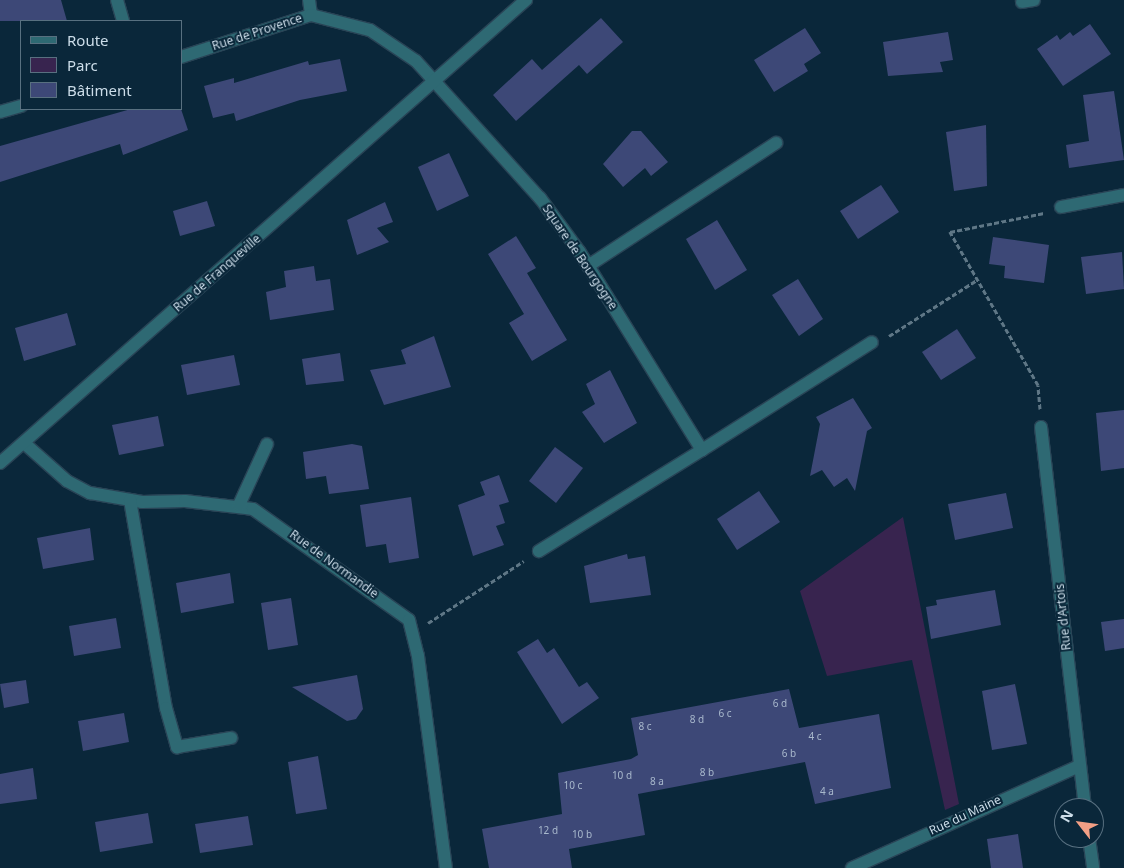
<!DOCTYPE html>
<html>
<head>
<meta charset="utf-8">
<style>
  body { margin:0 }
  #map { position:relative; width:1124px; height:868px; overflow:hidden; background:#0a273a; font-family:"Noto Sans",sans-serif }
  div>[style] { position:absolute }
  [style*='--x'] { left:calc(var(--x)*1px); top:calc(var(--y)*1px); width:calc(var(--w)*1px); rotate:calc(var(--a)*1deg) }
  .green>* { inset:0; background:#38244f }
  .building>* { inset:0; background:#3d4877 }
  .path>* { height:3px; margin-top:-1.5px; transform-origin:0; background:repeating-linear-gradient(90deg,#5f7786 0 5px,transparent 0 7.5px) }
  .roads { filter:drop-shadow(1px 0 #294456) drop-shadow(-1px 0 #294456) drop-shadow(0 1px #294456) drop-shadow(0 -1px #294456) }
  .service>* { height:12px; margin:-6px; padding:0 6px; transform-origin:6px; border-radius:6px; background:#2e6973 }
  .minor>* { height:12px; margin:-6px; padding:0 6px; transform-origin:6px; border-radius:6px; background:#2e6973 }
  span { translate:-50% -50%; white-space:nowrap; text-align:center; line-height:1.15; -webkit-text-stroke:4px #0a273a; paint-order:stroke }
  .number-label { font-size:10px; color:#a8b8cc }
  .number-label span { -webkit-text-stroke-width:0 }
  .street-label { font-size:12px; color:#ccdde9 }
  .legend { position:absolute; left:20px; top:20px; width:162px; height:90px; box-sizing:border-box; background:#0a273a; border:1px solid #587080; margin:0; padding:6px 9px; list-style:none; font-size:15px; color:#ccdde9 }
  .legend li { display:flex; align-items:center; gap:10px; height:25px }
  .legend b { width:25px; border:1px solid #587080 }
  .north { position:absolute; left:1054px; top:798px; width:50px; height:50px; box-sizing:border-box; background:#0a273a; border:1px solid #587080; border-radius:50%; rotate:300deg; font-size:14px; font-weight:700; line-height:20px; text-align:center; color:#ccdde9 }
  .north::after { content:''; display:block; margin:auto; width:18px; height:22px; background:#f39f85; clip-path:polygon(50% 0,100% 100%,50% 72%,0 100%) }
</style>
</head>
<body>
<div id="map">
  <div class="green">
    <div style="clip-path:polygon(903px 517px,959px 804px,945px 810px,912px 660px,827px 676px,800px 591px)"></div>
  </div>
  <div class="building">
    <div style="clip-path:polygon(0 0,61px 0,67px 21px,0 21px)"></div>
    <div style="clip-path:polygon(601px 18px,623px 42px,587px 74px,579px 65px,516px 121px,493px 95px,532px 59px,542px 70px)"></div>
    <div style="clip-path:polygon(1090px 24px,1111px 54px,1063px 86px,1037px 49px,1057px 35px,1060px 40px,1070px 32px,1073px 36px)"></div>
    <div style="clip-path:polygon(805px 28px,821px 53px,804px 64px,808px 71px,774px 92px,754px 60px)"></div>
    <div style="clip-path:polygon(948px 32px,953px 60px,940px 62px,943px 72px,888px 76px,883px 42px)"></div>
    <div style="clip-path:polygon(340px 59px,347px 91px,300px 100px,236px 121px,234px 113px,213px 118px,204px 86px,234px 78px,234px 83px,308px 61px,309px 65px)"></div>
    <div style="clip-path:polygon(1114px 91px,1124px 160px,1069px 168px,1066px 145px,1089px 141px,1083px 95px)"></div>
    <div style="clip-path:polygon(131px 109px,181px 109px,188px 130px,123px 155px,120px 144px,0 182px,0 146px)"></div>
    <div style="clip-path:polygon(986px 125px,987px 186px,954px 191px,946px 132px)"></div>
    <div style="clip-path:polygon(632px 131px,641px 131px,668px 162px,651px 176px,645px 168px,623px 187px,603px 164px)"></div>
    <div style="clip-path:polygon(449px 153px,469px 196px,437px 211px,418px 167px)"></div>
    <div style="clip-path:polygon(881px 185px,899px 212px,858px 239px,840px 211px)"></div>
    <div style="clip-path:polygon(207px 201px,215px 226px,180px 236px,173px 211px)"></div>
    <div style="clip-path:polygon(385px 202px,393px 222px,377px 228px,389px 242px,357px 255px,347px 220px)"></div>
    <div style="clip-path:polygon(717px 220px,747px 270px,715px 290px,686px 239px)"></div>
    <div style="clip-path:polygon(516px 236px,536px 268px,527px 273px,567px 340px,532px 361px,509px 323px,524px 314px,488px 254px)"></div>
    <div style="clip-path:polygon(993px 237px,1049px 245px,1044px 283px,1004px 278px,1005px 266px,989px 264px)"></div>
    <div style="clip-path:polygon(1122px 252px,1124px 289px,1086px 294px,1081px 257px)"></div>
    <div style="clip-path:polygon(314px 266px,316px 281px,330px 279px,334px 310px,270px 320px,266px 292px,286px 287px,284px 271px)"></div>
    <div style="clip-path:polygon(798px 279px,823px 319px,799px 336px,772px 295px)"></div>
    <div style="clip-path:polygon(67px 313px,76px 345px,24px 361px,15px 328px)"></div>
    <div style="clip-path:polygon(957px 329px,976px 358px,941px 380px,922px 352px)"></div>
    <div style="clip-path:polygon(434px 336px,451px 387px,384px 405px,370px 370px,406px 364px,401px 350px)"></div>
    <div style="clip-path:polygon(340px 353px,344px 381px,306px 385px,302px 359px)"></div>
    <div style="clip-path:polygon(234px 355px,240px 385px,187px 395px,181px 365px)"></div>
    <div style="clip-path:polygon(610px 370px,637px 423px,604px 443px,582px 412px,595px 404px,586px 384px)"></div>
    <div style="clip-path:polygon(853px 398px,872px 428px,867px 431px,855px 491px,847px 478px,834px 487px,822px 470px,810px 476px,820px 424px,816px 417px)"></div>
    <div style="clip-path:polygon(1124px 410px,1124px 468px,1101px 471px,1096px 413px)"></div>
    <div style="clip-path:polygon(158px 416px,164px 446px,119px 455px,112px 425px)"></div>
    <div style="clip-path:polygon(352px 444px,362px 446px,369px 489px,329px 494px,326px 476px,306px 479px,303px 452px)"></div>
    <div style="clip-path:polygon(555px 447px,583px 468px,556px 503px,529px 481px)"></div>
    <div style="clip-path:polygon(499px 475px,509px 502px,499px 505px,505px 523px,496px 526px,504px 545px,473px 556px,458px 505px,485px 495px,480px 482px)"></div>
    <div style="clip-path:polygon(759px 491px,780px 522px,737px 550px,717px 519px)"></div>
    <div style="clip-path:polygon(1006px 493px,1013px 528px,955px 540px,948px 504px)"></div>
    <div style="clip-path:polygon(411px 497px,419px 558px,389px 563px,386px 544px,366px 547px,360px 505px)"></div>
    <div style="clip-path:polygon(90px 528px,94px 560px,43px 569px,37px 538px)"></div>
    <div style="clip-path:polygon(627px 554px,628px 559px,645px 556px,651px 595px,590px 603px,584px 566px)"></div>
    <div style="clip-path:polygon(230px 573px,234px 603px,181px 613px,176px 583px)"></div>
    <div style="clip-path:polygon(995px 590px,1001px 625px,931px 639px,926px 607px,937px 605px,936px 600px)"></div>
    <div style="clip-path:polygon(291px 598px,298px 645px,268px 650px,261px 603px)"></div>
    <div style="clip-path:polygon(116px 618px,121px 648px,74px 656px,69px 626px)"></div>
    <div style="clip-path:polygon(1124px 619px,1124px 648px,1105px 651px,1101px 622px)"></div>
    <div style="clip-path:polygon(538px 639px,547px 653px,554px 648px,579px 687px,587px 682px,599px 698px,562px 724px,517px 652px)"></div>
    <div style="clip-path:polygon(357px 675px,363px 709px,356px 719px,347px 721px,292px 687px)"></div>
    <div style="clip-path:polygon(26px 680px,29px 703px,4px 708px,0 684px)"></div>
    <div style="clip-path:polygon(1015px 684px,1027px 744px,992px 750px,982px 691px)"></div>
    <div style="clip-path:polygon(789px 689px,799px 728px,879px 714px,891px 788px,815px 804px,805px 762px,638px 794px,645px 835px,569px 849px,572px 868px,489px 868px,482px 829px,562px 814px,558px 773px,631px 759px,638px 755px,631px 718px)"></div>
    <div style="clip-path:polygon(124px 713px,129px 742px,83px 751px,78px 721px)"></div>
    <div style="clip-path:polygon(318px 756px,327px 809px,296px 814px,288px 762px)"></div>
    <div style="clip-path:polygon(33px 768px,37px 799px,0 804px,0 774px)"></div>
    <div style="clip-path:polygon(148px 813px,153px 843px,100px 852px,95px 822px)"></div>
    <div style="clip-path:polygon(248px 816px,253px 845px,200px 853px,195px 824px)"></div>
    <div style="clip-path:polygon(1018px 834px,1023px 868px,991px 868px,987px 839px)"></div>
  </div>
  <div class="path">
    <div style="--x:889;--y:336;--w:104;--a:-32.5"></div>
    <div style="--x:1040;--y:409;--w:24;--a:-95"></div>
    <div style="--x:1038;--y:385;--w:177;--a:-119.9"></div>
    <div style="--x:950;--y:232;--w:96;--a:-11.4"></div>
    <div style="--x:428;--y:623;--w:114;--a:-32.9"></div>
  </div>
  <div class="roads">
    <div class="service">
      <div style="--x:1022;--y:2;--w:12;--a:-9"></div>
      <div style="--x:1061;--y:207;--w:64;--a:-10.8"></div>
    </div>
    <div class="minor">
      <div style="--x:117;--y:0;--w:22;--a:74"></div>
      <div style="--x:309;--y:0;--w:15;--a:82"></div>
      <div style="--x:181;--y:57;--w:137;--a:-17.9"></div>
      <div style="--x:311;--y:15;--w:61;--a:14.3"></div>
      <div style="--x:370;--y:30;--w:55;--a:34"></div>
      <div style="--x:416;--y:61;--w:185;--a:47.9"></div>
      <div style="--x:540;--y:198;--w:66;--a:53.7"></div>
      <div style="--x:579;--y:251;--w:234;--a:58.3"></div>
      <div style="--x:702;--y:450;--w:192;--a:148.2"></div>
      <div style="--x:0;--y:112;--w:22;--a:-16"></div>
      <div style="--x:588;--y:266;--w:225;--a:-33.2"></div>
      <div style="--x:1041;--y:427;--w:384;--a:83.4"></div>
      <div style="--x:24;--y:443;--w:57;--a:41.5"></div>
      <div style="--x:67;--y:481;--w:26;--a:28"></div>
      <div style="--x:90;--y:493;--w:53;--a:9.8"></div>
      <div style="--x:142;--y:502;--w:43;--a:-1.3"></div>
      <div style="--x:185;--y:501;--w:68;--a:6.7"></div>
      <div style="--x:253;--y:509;--w:191;--a:35.4"></div>
      <div style="--x:409;--y:620;--w:37;--a:76"></div>
      <div style="--x:418;--y:656;--w:214;--a:82.5"></div>
      <div style="--x:702;--y:450;--w:201;--a:-32.4"></div>
      <div style="--x:0;--y:463;--w:701;--a:-41.36"></div>
      <div style="--x:130;--y:500;--w:211;--a:80.2"></div>
      <div style="--x:166;--y:708;--w:41;--a:74.2"></div>
      <div style="--x:177;--y:747;--w:55;--a:-9.5"></div>
      <div style="--x:239;--y:505;--w:67;--a:-65.3"></div>
      <div style="--x:1089;--y:838;--w:30;--a:82"></div>
      <div style="--x:852;--y:868;--w:249;--a:-24.2"></div>
    </div>
  </div>
  <div class="number-label">
    <span style="left:780px;top:704px">6 d</span>
    <span style="left:725px;top:714px">6 c</span>
    <span style="left:697px;top:720px">8 d</span>
    <span style="left:645px;top:727px">8 c</span>
    <span style="left:815px;top:737px">4 c</span>
    <span style="left:789px;top:754px">6 b</span>
    <span style="left:707px;top:773px">8 b</span>
    <span style="left:622px;top:776px">10 d</span>
    <span style="left:657px;top:782px">8 a</span>
    <span style="left:573px;top:786px">10 c</span>
    <span style="left:827px;top:792px">4 a</span>
    <span style="left:548px;top:831px">12 d</span>
    <span style="left:582px;top:835px">10 b</span>
  </div>
  <div class="street-label">
    <span style="left:257px;top:32px;rotate:-18deg">Rue de Provence</span>
    <span style="left:580px;top:257px;rotate:56deg">Square de Bourgogne</span>
    <span style="left:217px;top:273px;rotate:-41deg">Rue de Franqueville</span>
    <span style="left:334px;top:564px;rotate:36deg">Rue de Normandie</span>
    <span style="left:1063px;top:617px;rotate:-96deg">Rue d'Artois</span>
    <span style="left:965px;top:815px;rotate:-25deg">Rue du Maine</span>
  </div>
  <ul class="legend">
  <li><b style="height:6px;background:#2e6973"></b>Route</li>
  <li><b style="height:14px;background:#38244f"></b>Parc</li>
  <li><b style="height:14px;background:#3d4877"></b>Bâtiment</li>
  </ul>
  <div class="north">N</div>
</div>
</body>
</html>
